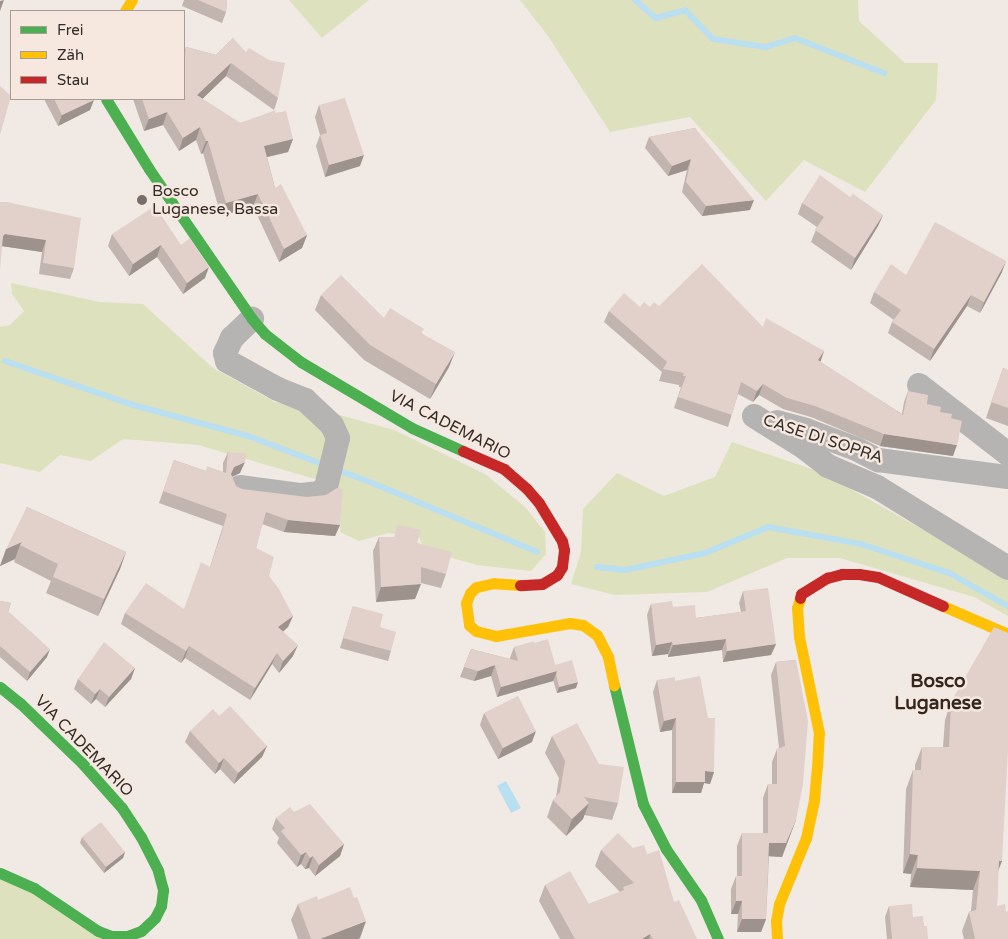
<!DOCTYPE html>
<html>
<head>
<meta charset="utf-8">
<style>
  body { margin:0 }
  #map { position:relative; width:1008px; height:939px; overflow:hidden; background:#f1e9e4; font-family:"Varela Round",sans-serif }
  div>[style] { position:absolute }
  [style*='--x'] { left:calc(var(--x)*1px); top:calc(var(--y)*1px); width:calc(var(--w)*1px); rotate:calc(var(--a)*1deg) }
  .green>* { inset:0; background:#dee1bd }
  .water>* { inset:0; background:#b9dff1 }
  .stream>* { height:6px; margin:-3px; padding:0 3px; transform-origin:3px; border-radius:3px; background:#b9dff1 }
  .street>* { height:24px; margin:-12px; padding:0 12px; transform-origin:12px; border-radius:12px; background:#b6b4b2 }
  .fast>* { height:11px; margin:-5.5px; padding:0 5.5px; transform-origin:5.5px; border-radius:5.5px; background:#4caf50 }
  .slow>* { height:11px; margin:-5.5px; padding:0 5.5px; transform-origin:5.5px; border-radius:5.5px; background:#ffc107 }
  .jam>* { height:11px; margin:-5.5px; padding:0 5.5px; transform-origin:5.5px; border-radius:5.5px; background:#c62828 }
  .wall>* { inset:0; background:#c2b4ae }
  .shaded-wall>* { inset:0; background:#9e928d }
  .building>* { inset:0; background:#e1d1ca }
  .dots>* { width:14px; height:14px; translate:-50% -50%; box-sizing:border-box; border:2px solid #f6e8df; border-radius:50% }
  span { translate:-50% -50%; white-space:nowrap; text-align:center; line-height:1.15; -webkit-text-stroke:5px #f6e8df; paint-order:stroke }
  .poi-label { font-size:16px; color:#322c29 }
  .left { translate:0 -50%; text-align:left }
  .street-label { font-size:16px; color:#322c29 }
  .quarter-label { font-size:19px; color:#332821; font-weight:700 }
  .legend { position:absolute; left:10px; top:10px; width:175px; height:90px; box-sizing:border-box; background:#f6e8df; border:1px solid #a89d96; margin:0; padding:6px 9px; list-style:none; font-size:15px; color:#322c29 }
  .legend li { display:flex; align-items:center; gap:10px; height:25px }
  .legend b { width:25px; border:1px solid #a89d96 }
</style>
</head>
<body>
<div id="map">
  <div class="green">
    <div style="clip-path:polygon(289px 0,369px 0,322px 38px)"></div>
    <div style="clip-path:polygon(520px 0,858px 0,859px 21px,905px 63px,938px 63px,936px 100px,865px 192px,804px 160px,766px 201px,690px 117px,610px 132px,548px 36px)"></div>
    <div style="clip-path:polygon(11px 283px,100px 302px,143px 304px,213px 368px,275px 402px,303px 405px,394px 430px,485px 474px,525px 507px,545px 532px,546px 554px,531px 571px,477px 565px,424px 550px,419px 537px,388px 533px,359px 541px,340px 532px,342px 490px,315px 479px,198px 445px,123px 439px,91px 461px,60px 455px,40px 472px,0 463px,0 327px,10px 325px,24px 311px,12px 294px)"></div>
    <div style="clip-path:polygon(732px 442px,820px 472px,1008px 577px,1008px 616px,974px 597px,840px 558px,787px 558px,707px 592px,615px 595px,571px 584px,581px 552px,583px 509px,617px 473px,664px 496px,715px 477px)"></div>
    <div style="clip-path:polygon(0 873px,113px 939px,0 939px)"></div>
  </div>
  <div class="water">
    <div style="clip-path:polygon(506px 781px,521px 808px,511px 813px,497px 786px)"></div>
  </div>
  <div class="stream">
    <div style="--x:635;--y:0;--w:28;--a:41"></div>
    <div style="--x:656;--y:18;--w:30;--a:-15"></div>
    <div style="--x:685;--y:10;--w:40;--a:46"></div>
    <div style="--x:713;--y:39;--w:54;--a:8.6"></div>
    <div style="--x:766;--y:47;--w:30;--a:-17"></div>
    <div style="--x:795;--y:38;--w:96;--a:21.5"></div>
    <div style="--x:5;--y:361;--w:135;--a:19"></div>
    <div style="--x:133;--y:405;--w:119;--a:15.1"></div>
    <div style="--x:248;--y:436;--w:130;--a:20.7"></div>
    <div style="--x:370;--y:482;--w:181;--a:22.7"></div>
    <div style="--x:597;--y:567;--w:28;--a:6"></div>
    <div style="--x:625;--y:570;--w:82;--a:-12"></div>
    <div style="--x:705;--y:553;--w:68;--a:-22.4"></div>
    <div style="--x:768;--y:527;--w:95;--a:10.4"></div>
    <div style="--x:861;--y:544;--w:93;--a:18.2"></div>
    <div style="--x:949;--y:573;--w:68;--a:29.2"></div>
  </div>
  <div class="street">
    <div style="--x:919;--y:385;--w:113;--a:37.8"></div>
    <div style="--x:754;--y:416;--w:60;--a:32.1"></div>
    <div style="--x:805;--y:448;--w:29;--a:38"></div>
    <div style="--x:828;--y:466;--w:53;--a:23.2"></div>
    <div style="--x:877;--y:487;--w:154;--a:31.7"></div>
    <div style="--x:777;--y:422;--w:30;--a:15"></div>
    <div style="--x:806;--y:430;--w:53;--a:20.8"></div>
    <div style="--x:856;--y:449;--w:25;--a:27"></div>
    <div style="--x:878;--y:460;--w:131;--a:7.5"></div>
    <div style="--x:240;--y:487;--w:62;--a:7.5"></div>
    <div style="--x:301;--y:495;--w:19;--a:-6"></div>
    <div style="--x:320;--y:493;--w:8;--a:-45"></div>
    <div style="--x:326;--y:487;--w:50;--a:-76.2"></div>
    <div style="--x:338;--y:438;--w:14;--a:-115"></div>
    <div style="--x:332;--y:425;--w:37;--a:-137"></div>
    <div style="--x:305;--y:400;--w:31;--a:-158"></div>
    <div style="--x:276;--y:388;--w:56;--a:-151.1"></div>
    <div style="--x:227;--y:361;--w:8;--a:-104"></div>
    <div style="--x:225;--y:353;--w:17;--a:-65"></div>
    <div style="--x:232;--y:338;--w:28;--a:-44"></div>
  </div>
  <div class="fast">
    <div style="--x:106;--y:99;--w:82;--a:58.4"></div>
    <div style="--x:149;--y:169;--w:182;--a:55.5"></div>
    <div style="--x:252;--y:319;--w:20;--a:49"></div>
    <div style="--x:265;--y:334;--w:46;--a:37.9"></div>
    <div style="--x:301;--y:362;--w:129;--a:30.7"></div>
    <div style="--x:412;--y:428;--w:56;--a:24.3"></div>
    <div style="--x:614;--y:685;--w:122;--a:76.3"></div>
    <div style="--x:643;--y:804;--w:51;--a:62.9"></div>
    <div style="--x:666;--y:849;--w:62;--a:55.5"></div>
    <div style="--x:701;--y:900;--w:43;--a:66.4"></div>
    <div style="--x:0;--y:687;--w:26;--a:39"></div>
    <div style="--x:20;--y:703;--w:86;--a:44.1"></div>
    <div style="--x:82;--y:763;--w:60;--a:48.4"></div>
    <div style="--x:122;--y:808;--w:35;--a:57"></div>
    <div style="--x:141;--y:837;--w:38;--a:63"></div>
    <div style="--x:158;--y:871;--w:20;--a:75"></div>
    <div style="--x:163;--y:890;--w:16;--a:97"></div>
    <div style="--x:161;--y:906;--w:13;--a:117"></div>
    <div style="--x:155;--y:918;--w:19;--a:137"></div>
    <div style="--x:141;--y:931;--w:15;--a:160"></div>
    <div style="--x:127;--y:936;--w:16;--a:180"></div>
    <div style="--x:111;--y:936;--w:14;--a:-159"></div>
    <div style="--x:98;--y:931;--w:77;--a:-146.1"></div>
    <div style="--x:34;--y:888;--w:37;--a:-156"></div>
  </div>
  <div class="slow">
    <div style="--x:125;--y:11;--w:13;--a:-58"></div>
    <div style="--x:520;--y:585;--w:26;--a:-176"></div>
    <div style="--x:494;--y:583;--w:18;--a:167"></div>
    <div style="--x:476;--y:587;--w:8;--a:135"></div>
    <div style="--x:470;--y:593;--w:11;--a:112"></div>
    <div style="--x:466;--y:603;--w:22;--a:82"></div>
    <div style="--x:469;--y:625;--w:9;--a:41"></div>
    <div style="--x:476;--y:631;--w:21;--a:14"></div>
    <div style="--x:496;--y:636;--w:75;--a:-10"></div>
    <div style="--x:570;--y:623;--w:13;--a:9"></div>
    <div style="--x:583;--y:625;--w:17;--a:36"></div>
    <div style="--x:597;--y:635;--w:25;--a:63"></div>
    <div style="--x:608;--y:657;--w:29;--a:78"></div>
    <div style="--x:943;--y:606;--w:71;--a:23.3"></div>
    <div style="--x:777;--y:939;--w:18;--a:-93"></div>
    <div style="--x:776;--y:921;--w:17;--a:-80"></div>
    <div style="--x:779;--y:904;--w:71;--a:-67.8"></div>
    <div style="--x:806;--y:838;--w:39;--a:-78"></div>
    <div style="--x:814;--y:800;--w:32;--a:-85"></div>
    <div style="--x:817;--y:768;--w:35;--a:-87"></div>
    <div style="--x:819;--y:733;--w:99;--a:-101.7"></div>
    <div style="--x:799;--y:636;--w:28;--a:-94"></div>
    <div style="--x:797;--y:608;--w:10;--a:-73"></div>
  </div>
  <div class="jam">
    <div style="--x:463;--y:451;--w:45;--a:23.7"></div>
    <div style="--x:504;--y:469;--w:30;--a:41"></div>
    <div style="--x:527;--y:489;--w:18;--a:49"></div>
    <div style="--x:539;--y:503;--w:44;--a:58.8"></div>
    <div style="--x:562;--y:541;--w:9;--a:77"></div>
    <div style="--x:564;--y:550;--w:17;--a:97"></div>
    <div style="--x:562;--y:567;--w:9;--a:122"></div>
    <div style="--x:557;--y:575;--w:17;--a:149"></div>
    <div style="--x:542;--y:584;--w:22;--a:177"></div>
    <div style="--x:800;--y:598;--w:4;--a:-76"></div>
    <div style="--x:801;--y:594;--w:31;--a:-32"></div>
    <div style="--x:827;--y:578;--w:16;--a:-15"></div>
    <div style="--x:842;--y:574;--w:17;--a:0"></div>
    <div style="--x:859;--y:574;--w:19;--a:9"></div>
    <div style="--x:878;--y:577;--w:71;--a:24"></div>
  </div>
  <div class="wall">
    <div style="clip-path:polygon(184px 0,227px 0,226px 12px,222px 23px,182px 6px)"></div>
    <div style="clip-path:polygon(233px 38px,278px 98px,274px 110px,226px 76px,202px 99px,240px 123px,275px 113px,293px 139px,288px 152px,267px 157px,275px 188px,307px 235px,302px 248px,279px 262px,253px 206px,221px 216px,203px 153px,201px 154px,196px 140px,179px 151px,163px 125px,144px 131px,133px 99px,184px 99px,184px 53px,186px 47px,216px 55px)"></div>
    <div style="clip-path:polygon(44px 99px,93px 99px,90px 110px,58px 126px)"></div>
    <div style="clip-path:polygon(319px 105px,360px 166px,325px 177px,316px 146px,320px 135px,315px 117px)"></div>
    <div style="clip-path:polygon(695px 128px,750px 210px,702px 216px,682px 192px,687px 170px,668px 176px,645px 148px,649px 137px)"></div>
    <div style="clip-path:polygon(850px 197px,883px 215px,878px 226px,851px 270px,811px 242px,817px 227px,798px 214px,802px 203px)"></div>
    <div style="clip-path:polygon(0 202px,7px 202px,74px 268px,70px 279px,39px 274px,42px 252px,2px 246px)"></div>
    <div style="clip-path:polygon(112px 234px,181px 245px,205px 278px,183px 294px,157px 257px,129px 276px,108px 246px)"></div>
    <div style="clip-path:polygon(1002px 272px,980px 313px,967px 306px,930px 361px,888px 333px,892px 322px,894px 320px,870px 303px,874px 292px,906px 275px)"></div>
    <div style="clip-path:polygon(321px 295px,422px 333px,449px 367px,430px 399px,364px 360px,315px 310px)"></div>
    <div style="clip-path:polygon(659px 306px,763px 327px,824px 351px,820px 362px,902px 414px,904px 402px,908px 391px,927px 404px,951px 418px,953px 456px,880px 446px,811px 417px,783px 409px,759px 395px,753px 402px,738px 394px,728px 427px,674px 408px,681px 387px,679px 387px,679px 385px,659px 381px,662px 372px,604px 322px,609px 311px,640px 307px,650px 307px)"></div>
    <div style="clip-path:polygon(1003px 368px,1008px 370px,1008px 426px,986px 418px)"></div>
    <div style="clip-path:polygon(228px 452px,240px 473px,232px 477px,236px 486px,340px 525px,335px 536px,284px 532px,262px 524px,256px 548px,269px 576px,293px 616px,288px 627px,283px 632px,293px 656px,279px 673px,272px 664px,250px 700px,185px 658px,181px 663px,121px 624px,125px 613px,184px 609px,210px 567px,223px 526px,159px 503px,174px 460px,206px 471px,223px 472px,223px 463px)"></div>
    <div style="clip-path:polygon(27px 507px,126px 552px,120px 569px,98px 616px,46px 593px,51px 581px,14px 562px,15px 559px,0 566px)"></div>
    <div style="clip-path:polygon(379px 537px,417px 543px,446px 574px,441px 588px,421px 583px,415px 599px,376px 602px,373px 551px)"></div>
    <div style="clip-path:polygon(743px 591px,776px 644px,771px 655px,723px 662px,722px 650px,668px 657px,668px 654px,652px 656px,647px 615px,651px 604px,673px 607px,696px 618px,741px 612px,739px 603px)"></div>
    <div style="clip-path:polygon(0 601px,11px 603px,8px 612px,47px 657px,27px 681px,0 657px)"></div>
    <div style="clip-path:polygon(353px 606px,380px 627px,391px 651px,388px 661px,340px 648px)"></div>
    <div style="clip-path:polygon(534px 643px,555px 665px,576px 688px,557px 693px,553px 680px,553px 681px,497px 697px,491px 676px,474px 681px,460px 677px,471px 649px,510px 659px,510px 658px,514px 647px)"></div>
    <div style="clip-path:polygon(796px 660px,791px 833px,782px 857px,769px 856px,766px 919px,761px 932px,737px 932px,738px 914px,731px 914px,731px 889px,736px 876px,737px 876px,737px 846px,742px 833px,763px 833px,763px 798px,768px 784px,772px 784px,772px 762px,777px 749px,779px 748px,771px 675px,776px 662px)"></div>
    <div style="clip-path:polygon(135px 668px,131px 679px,105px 707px,96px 699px,91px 704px,74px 689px,78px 679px)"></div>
    <div style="clip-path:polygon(657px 680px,675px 681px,714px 772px,710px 784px,704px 783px,701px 793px,672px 793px,672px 730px,660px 732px,653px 692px)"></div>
    <div style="clip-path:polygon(951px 702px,998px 872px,997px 906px,1008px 939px,964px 939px,962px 931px,969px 912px,971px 911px,973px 890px,910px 887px,911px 874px,903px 873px,906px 789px,913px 770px,915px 770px,915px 765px,922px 747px,943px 747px,945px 720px)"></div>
    <div style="clip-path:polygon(484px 713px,532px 742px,498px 759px,480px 725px)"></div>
    <div style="clip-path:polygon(219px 716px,267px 746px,262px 757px,234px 784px,220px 769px,215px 774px,185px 742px,190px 731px)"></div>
    <div style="clip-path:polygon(552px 736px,599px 764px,618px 803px,612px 820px,584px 815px,583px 819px,566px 836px,547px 817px,553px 800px,556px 797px,559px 778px,545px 753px)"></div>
    <div style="clip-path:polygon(294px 812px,344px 844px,340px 856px,315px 876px,309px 868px,305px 869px,301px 864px,297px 867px,277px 843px,279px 838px,272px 829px,276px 818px)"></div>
    <div style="clip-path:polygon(82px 837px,125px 852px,123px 858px,104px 873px,80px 843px)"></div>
    <div style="clip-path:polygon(633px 848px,647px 854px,674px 902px,697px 939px,560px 939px,539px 901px,545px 885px,589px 904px,620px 892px,595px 866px,601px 850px)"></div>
    <div style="clip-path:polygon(318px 900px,360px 938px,358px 939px,298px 939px,291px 920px,298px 904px)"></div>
    <div style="clip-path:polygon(889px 906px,913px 917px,924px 926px,928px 939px,887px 939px,885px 917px)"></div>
  </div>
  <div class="shaded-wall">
    <div style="clip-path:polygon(4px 0,0 11px,0 1px)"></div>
    <div style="clip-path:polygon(231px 63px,226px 76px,193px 108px,197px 95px)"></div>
    <div style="clip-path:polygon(94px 100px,90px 110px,58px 126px,62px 115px)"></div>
    <div style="clip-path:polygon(167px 112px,163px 125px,144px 131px,149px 119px)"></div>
    <div style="clip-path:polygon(200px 127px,196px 140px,179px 151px,183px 138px)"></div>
    <div style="clip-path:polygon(293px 139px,288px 152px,259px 159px,264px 146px)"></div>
    <div style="clip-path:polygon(206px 141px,208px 141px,203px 153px,201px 154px)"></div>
    <div style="clip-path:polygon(364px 155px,360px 166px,325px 177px,329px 165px)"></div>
    <div style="clip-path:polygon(691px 159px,687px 170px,668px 176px,672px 166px)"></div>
    <div style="clip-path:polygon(258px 194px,253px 206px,221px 216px,226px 203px)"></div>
    <div style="clip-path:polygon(754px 200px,750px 210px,702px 216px,706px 206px)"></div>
    <div style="clip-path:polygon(883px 215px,878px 226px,851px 270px,855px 258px)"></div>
    <div style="clip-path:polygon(5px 234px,46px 240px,42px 252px,1px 246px,3px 236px)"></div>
    <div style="clip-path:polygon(307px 235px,302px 248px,279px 262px,284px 249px)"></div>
    <div style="clip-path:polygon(161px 245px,157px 257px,129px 276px,133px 264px)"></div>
    <div style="clip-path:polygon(1006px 261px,1002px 272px,980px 313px,984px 302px)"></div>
    <div style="clip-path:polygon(209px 267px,205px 278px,183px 294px,187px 283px)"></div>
    <div style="clip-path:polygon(971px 295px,967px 306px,930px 361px,934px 349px)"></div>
    <div style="clip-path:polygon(824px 351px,820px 363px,818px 360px)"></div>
    <div style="clip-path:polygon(455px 352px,449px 367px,430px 399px,436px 384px)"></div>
    <div style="clip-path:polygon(763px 384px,759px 395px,753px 402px,757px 391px)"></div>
    <div style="clip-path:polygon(884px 434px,957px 445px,953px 456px,880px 446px)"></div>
    <div style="clip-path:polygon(245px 462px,240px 473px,229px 478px,234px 467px)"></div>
    <div style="clip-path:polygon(288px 520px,340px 525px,335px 536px,284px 532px)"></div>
    <div style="clip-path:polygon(22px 542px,20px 545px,15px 559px,0 566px,6px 549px)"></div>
    <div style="clip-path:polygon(126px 552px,120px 569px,98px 616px,104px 599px)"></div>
    <div style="clip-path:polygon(421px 584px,415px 599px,376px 602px,381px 587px)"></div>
    <div style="clip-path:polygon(293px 616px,288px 627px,273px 639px,278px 627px)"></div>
    <div style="clip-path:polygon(726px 639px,722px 650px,668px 657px,673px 645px)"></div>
    <div style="clip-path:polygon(672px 642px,668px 654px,652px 656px,656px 645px)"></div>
    <div style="clip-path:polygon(776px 644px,771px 655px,723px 662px,727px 651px)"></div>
    <div style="clip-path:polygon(298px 645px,293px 656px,279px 673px,283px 661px)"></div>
    <div style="clip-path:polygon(189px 646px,185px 658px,181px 663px,186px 651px)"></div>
    <div style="clip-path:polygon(50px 649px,47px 657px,27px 681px,30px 672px)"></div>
    <div style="clip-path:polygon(277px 653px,272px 664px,250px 700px,255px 688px)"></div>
    <div style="clip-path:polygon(495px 665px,491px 676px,474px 681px,478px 671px)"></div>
    <div style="clip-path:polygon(135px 668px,131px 679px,105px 707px,109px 697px)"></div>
    <div style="clip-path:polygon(557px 671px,553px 681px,497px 697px,501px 687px)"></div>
    <div style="clip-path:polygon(578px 682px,576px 688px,557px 693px,559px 687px)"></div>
    <div style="clip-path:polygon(100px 689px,96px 699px,91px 704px,95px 694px)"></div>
    <div style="clip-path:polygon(676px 718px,672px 730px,660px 732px,664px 721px)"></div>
    <div style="clip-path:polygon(536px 731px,532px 742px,498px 759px,503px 748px)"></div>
    <div style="clip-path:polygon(267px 746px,262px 757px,234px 784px,238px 773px)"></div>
    <div style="clip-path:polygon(224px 758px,220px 769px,215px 774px,219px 763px)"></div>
    <div style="clip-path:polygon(705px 771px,714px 772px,710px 784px,704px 783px,701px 793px,672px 793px,676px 782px)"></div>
    <div style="clip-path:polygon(589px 803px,583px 819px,566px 836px,572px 819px)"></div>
    <div style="clip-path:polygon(796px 820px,782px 857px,765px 856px,769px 843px)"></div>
    <div style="clip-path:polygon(344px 844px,340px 856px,315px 876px,319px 865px)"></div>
    <div style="clip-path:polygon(125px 852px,123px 858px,104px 873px,106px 867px)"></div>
    <div style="clip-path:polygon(306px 852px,301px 864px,297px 867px,301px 855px)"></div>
    <div style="clip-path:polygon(910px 854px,918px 855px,911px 874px,903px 873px)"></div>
    <div style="clip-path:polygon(313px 856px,309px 868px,305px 869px,310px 858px)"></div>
    <div style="clip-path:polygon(999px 861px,1002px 861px,995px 879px)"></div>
    <div style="clip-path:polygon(917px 868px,980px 871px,973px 890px,910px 887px)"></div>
    <div style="clip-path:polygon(736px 901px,742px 901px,738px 914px,731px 914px)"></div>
    <div style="clip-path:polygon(742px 919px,766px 919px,761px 932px,737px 932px)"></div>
    <div style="clip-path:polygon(366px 921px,360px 938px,358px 939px,320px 939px)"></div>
    <div style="clip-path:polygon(650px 934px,649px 939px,642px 939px)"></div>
  </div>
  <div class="building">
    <div style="clip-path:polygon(198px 0,227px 0,226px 12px)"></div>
    <div style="clip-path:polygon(233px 38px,246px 52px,249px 48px,269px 60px,285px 63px,278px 98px,231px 63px,197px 95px,240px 123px,276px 110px,275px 113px,286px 111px,293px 139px,264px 146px,275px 188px,281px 184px,307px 235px,284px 249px,258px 194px,226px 203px,208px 141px,206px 141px,200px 127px,183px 138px,167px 112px,149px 119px,142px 99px,184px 99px,184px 53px,185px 53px,186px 47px,216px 55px)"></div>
    <div style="clip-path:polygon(0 86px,11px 96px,0 135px)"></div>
    <div style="clip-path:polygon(345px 98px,364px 155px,329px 165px,320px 135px,327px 133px,319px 105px)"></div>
    <div style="clip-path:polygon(54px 99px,93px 99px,94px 100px,62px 115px)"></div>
    <div style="clip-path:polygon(695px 128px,754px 200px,706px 206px,686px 182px,691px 159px,672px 166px,649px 137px)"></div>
    <div style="clip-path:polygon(820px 175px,850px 197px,853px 194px,883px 215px,855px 258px,815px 230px,824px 217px,802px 203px)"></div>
    <div style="clip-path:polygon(0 202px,7px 202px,81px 218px,74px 268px,43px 263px,46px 240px,5px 234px,3px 236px,0 270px)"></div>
    <div style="clip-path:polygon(155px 206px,181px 245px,190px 238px,209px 267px,187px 283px,161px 245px,133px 264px,112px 234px)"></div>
    <div style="clip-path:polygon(935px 222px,1006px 261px,984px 302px,971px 295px,934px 349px,892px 322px,901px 310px,874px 292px,891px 264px,906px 275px)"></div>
    <div style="clip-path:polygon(702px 264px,763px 327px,766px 318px,824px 351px,818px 360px,903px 415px,908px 391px,928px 395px,927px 404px,941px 407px,940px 412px,952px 414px,951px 418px,962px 421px,957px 445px,884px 434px,815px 406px,787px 398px,763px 384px,757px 391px,741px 382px,732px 415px,678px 397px,686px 376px,683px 376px,684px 373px,663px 369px,667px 362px,609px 311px,624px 293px,640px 307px,644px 302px,650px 307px,654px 302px,659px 306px)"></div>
    <div style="clip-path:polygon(341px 275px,384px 318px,390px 308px,424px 329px,421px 333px,455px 352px,436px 384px,370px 345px,321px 295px)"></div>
    <div style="clip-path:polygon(1003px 368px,1008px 370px,1008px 408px,991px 402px)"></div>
    <div style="clip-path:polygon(228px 452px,246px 453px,245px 462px,234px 467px,231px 474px,236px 486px,242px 489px,307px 497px,326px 495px,337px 488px,343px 489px,340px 525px,288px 520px,266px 512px,256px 548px,274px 557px,269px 576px,279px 589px,293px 616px,278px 627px,298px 645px,283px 661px,277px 653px,255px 688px,189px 646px,186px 651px,125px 613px,146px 583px,184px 609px,201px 562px,210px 567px,220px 538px,227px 514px,163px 491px,174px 460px,206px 471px,207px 466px,226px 473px)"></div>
    <div style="clip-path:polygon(27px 507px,126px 552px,104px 599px,53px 577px,58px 564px,20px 545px,22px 542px,6px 549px)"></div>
    <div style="clip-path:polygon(398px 525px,421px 530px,417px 543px,452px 552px,446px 574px,421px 567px,421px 584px,381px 587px,379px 537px,394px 537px)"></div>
    <div style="clip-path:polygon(768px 588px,776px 644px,727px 651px,726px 639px,673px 645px,672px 642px,656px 645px,651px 604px,672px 601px,673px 607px,695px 605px,696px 618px,746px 611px,743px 591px)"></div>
    <div style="clip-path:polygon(0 601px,11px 603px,8px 611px,50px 649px,30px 672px,0 646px)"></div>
    <div style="clip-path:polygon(353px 606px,383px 614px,380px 627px,396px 632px,391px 651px,343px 638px)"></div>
    <div style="clip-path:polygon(994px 627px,1008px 633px,1008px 750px,1002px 861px,999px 861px,997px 906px,1005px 904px,1006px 912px,1008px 911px,1008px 939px,975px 939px,969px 912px,976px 910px,980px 871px,917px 868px,918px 855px,910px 854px,913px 770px,921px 770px,922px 747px,949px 747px,951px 702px)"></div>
    <div style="clip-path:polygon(548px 639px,557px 671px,501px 687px,495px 665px,478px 671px,464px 667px,471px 649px,518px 661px,514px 647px,534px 641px,534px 643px)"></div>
    <div style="clip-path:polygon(104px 642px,135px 668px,109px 697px,100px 689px,95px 694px,78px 679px)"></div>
    <div style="clip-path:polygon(572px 660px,578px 682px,559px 687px,556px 674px,557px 671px,555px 665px)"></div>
    <div style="clip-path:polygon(796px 660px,808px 721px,803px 784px,796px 820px,786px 843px,769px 843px,766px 919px,742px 919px,742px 901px,736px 901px,736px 876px,742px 876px,742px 833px,768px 833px,768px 784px,777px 784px,777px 749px,785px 746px,776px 662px)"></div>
    <div style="clip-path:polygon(700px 676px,708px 718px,715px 718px,714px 772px,705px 771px,705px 782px,676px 782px,676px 718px,664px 721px,657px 680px,675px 677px,675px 681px)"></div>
    <div style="clip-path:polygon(518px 696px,536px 731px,503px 748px,484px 713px)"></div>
    <div style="clip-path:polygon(230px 706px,267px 746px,238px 773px,224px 758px,219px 763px,190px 731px,213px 709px,219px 716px)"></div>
    <div style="clip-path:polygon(577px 723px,599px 764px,624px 767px,618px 803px,584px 797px,589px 803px,572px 819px,553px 800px,560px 792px,565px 761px,552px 736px)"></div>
    <div style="clip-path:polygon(310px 804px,344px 844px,319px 865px,313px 856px,310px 858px,306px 852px,301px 855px,281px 831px,285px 828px,276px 818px,290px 807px,294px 812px)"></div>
    <div style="clip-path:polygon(101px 822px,125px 852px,106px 867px,82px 837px)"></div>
    <div style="clip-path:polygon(618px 833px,633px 848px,644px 845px,647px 854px,659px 850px,674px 902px,679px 900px,697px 939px,653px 939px,650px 934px,642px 939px,575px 939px,545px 885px,570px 871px,589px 904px,624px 890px,623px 887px,634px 883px,601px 850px)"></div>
    <div style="clip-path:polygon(350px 887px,354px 898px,357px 897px,366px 921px,320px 939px,311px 939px,298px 904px,317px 896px,318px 900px)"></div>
    <div style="clip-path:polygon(912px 904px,913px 917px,923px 916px,924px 926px,927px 926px,928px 939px,892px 939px,889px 906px)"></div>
  </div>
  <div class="dots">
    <div style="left:142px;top:200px;background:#756e6a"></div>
  </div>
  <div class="poi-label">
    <span class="left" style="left:152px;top:200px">Bosco<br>Luganese, Bassa</span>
  </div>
  <div class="street-label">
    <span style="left:450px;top:425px;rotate:27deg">VIA CADEMARIO</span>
    <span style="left:823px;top:439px;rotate:18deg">CASE DI SOPRA</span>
    <span style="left:84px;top:746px;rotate:46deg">VIA CADEMARIO</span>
  </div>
  <div class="quarter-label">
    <span style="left:938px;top:693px">Bosco<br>Luganese</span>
  </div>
  <ul class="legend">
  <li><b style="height:6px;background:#4caf50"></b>Frei</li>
  <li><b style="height:6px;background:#ffc107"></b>Zäh</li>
  <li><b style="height:6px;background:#c62828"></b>Stau</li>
  </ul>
</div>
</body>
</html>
